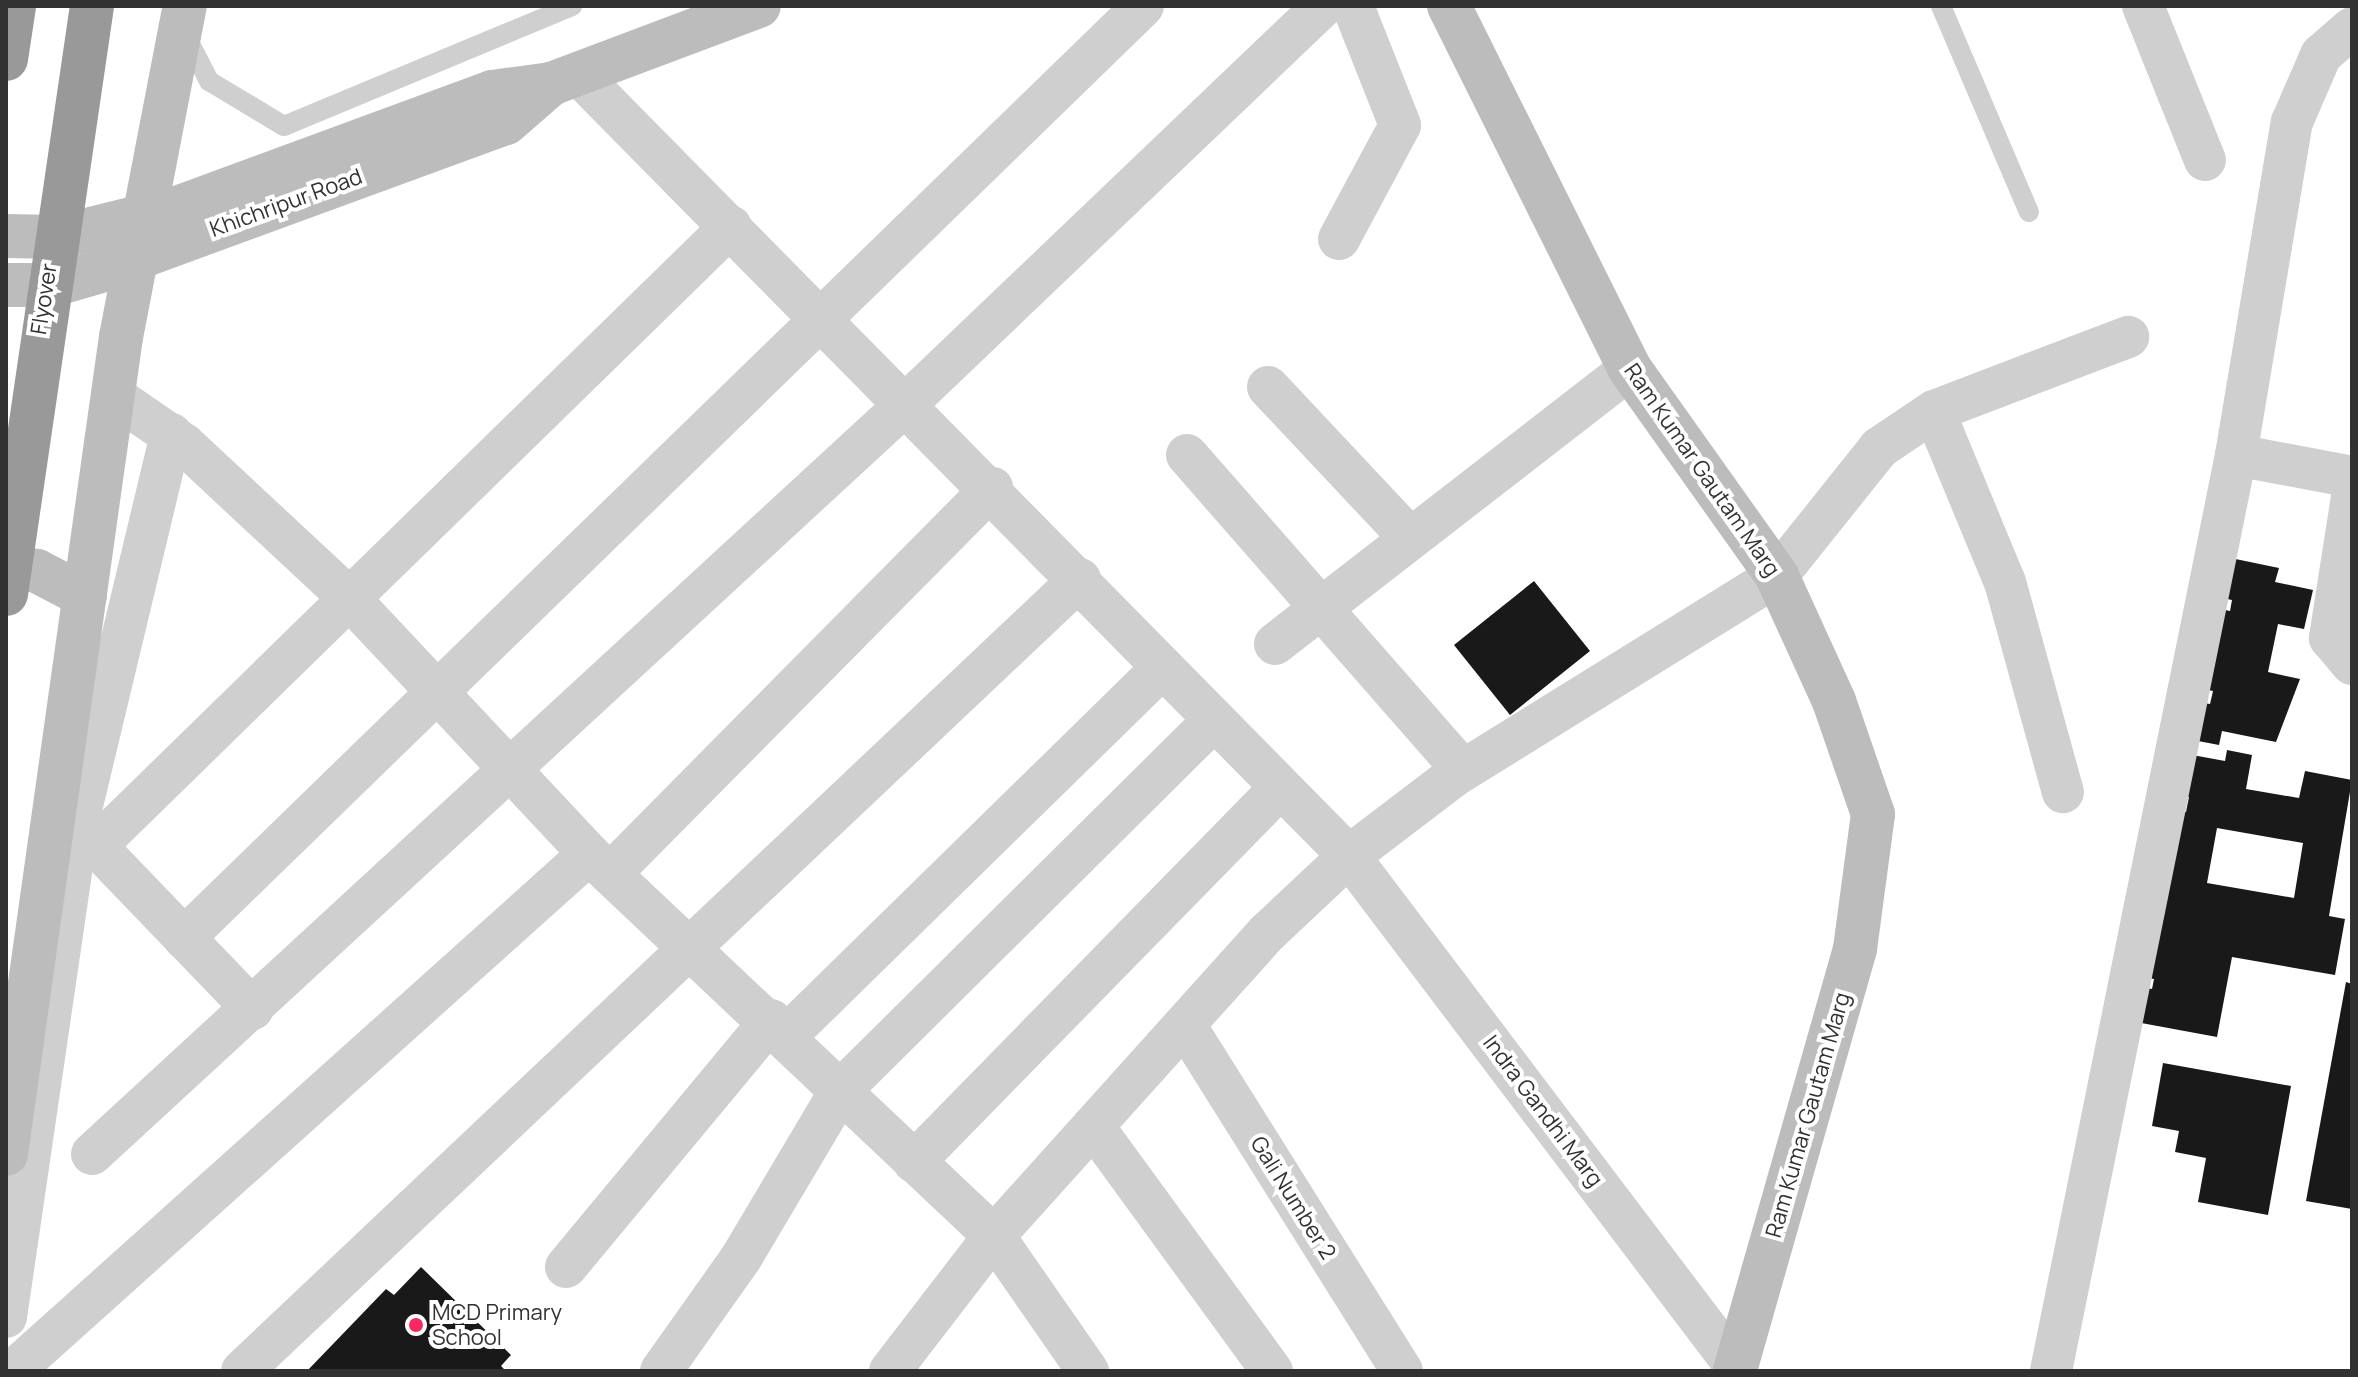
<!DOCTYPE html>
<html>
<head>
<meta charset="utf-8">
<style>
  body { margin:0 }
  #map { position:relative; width:2358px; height:1377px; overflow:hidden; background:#fff; font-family:Manrope,sans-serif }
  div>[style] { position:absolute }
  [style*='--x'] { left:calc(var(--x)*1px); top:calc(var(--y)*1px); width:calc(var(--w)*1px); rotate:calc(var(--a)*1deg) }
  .building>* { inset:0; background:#191919 }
  .lane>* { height:20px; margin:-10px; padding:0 10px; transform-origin:10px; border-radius:10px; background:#cfcfcf }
  .street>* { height:42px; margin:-21px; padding:0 21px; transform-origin:21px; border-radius:21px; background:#cfcfcf }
  .secondary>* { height:44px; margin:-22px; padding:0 22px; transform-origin:22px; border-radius:22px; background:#bcbcbc }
  .highway>* { height:44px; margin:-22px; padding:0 22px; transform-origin:22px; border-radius:22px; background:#999 }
  .highway-bridge>* { height:44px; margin:-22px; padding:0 22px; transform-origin:22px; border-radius:22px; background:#999 }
  .dots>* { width:22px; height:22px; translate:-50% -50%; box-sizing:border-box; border:4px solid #fff; border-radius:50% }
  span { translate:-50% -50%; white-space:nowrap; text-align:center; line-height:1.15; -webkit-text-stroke:8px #fff; paint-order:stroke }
  .street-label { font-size:22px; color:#323232 }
  .poi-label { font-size:22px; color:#323232 }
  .left { translate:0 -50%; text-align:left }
  .frame { position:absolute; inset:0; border:8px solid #323232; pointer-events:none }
</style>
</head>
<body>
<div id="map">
  <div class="building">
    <div style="clip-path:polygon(2221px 556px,2279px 568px,2275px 582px,2313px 590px,2304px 629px,2278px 624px,2268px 672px,2300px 679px,2276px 742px,2222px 731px,2219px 745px,2193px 740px,2191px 701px,2210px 704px,2213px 691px,2193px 687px,2210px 607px,2230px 611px,2232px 600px,2212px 596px)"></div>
    <div style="clip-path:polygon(1534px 581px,1590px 651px,1510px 715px,1454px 645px)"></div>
    <div style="clip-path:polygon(evenodd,2227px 750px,2252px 755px,2246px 789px,2299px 798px,2305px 771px,2352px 780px,2329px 916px,2345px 919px,2335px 975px,2232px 957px,2217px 1037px,2125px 1020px,2132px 985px,2152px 989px,2154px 979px,2134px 975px,2165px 808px,2186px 812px,2189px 797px,2168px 793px,2176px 752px,2225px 761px,2227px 750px,2217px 828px,2303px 843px,2294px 898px,2207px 883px,2217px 828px)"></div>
    <div style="clip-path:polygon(2346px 982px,2352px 984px,2352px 1209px,2306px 1201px)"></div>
    <div style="clip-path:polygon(2163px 1063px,2291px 1086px,2268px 1215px,2198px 1202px,2206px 1158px,2175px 1152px,2179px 1131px,2152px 1126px)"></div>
    <div style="clip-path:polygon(421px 1267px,511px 1355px,501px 1366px,506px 1371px,307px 1371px,386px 1289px,394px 1295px)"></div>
  </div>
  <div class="lane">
    <div style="--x:1941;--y:6;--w:224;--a:66.9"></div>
    <div style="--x:186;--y:36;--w:51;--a:62.9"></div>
    <div style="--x:209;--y:81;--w:87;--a:31"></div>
    <div style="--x:284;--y:126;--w:312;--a:-22.6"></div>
  </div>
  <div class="street">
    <div style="--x:2143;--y:6;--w:166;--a:68.1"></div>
    <div style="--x:578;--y:74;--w:1098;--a:45.41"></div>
    <div style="--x:1349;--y:856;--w:641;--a:52.86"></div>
    <div style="--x:1339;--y:239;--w:129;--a:-61.8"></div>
    <div style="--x:1400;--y:125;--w:128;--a:-111.6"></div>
    <div style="--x:1268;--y:387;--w:204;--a:46.8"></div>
    <div style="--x:114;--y:396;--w:86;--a:34.6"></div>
    <div style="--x:185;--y:445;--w:221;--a:43"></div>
    <div style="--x:347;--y:596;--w:354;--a:46.8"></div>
    <div style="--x:589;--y:854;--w:557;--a:43.33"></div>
    <div style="--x:994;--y:1236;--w:165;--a:55.2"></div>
    <div style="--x:1934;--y:411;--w:185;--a:67.5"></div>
    <div style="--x:2005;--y:582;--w:218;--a:74.6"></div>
    <div style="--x:1187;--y:455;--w:419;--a:48.8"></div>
    <div style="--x:2236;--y:455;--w:118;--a:10.7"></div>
    <div style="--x:2352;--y:497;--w:143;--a:98.9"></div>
    <div style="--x:2330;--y:638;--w:34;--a:50"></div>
    <div style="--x:1275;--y:644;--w:449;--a:-37.8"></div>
    <div style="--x:81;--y:822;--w:28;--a:58"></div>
    <div style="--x:96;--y:846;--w:226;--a:46.1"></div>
    <div style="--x:96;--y:846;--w:887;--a:-44.32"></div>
    <div style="--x:611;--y:873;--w:542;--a:-45.3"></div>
    <div style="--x:184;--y:938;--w:1337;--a:-44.18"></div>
    <div style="--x:1185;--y:1025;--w:408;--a:57.9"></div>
    <div style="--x:786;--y:1036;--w:526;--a:-44.38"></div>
    <div style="--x:1094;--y:1127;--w:302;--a:53.9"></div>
    <div style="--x:92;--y:1154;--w:1105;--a:-42.65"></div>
    <div style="--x:905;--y:405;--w:578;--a:-43.67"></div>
    <div style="--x:914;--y:1162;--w:522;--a:-45.62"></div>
    <div style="--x:566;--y:1267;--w:321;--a:-50.3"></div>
    <div style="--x:6;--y:1317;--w:504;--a:-81.68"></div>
    <div style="--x:79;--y:818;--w:395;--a:-76.5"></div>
    <div style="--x:13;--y:1371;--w:774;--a:-41.91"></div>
    <div style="--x:242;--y:1371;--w:1153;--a:-43.38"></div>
    <div style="--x:661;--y:1371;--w:138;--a:-54.7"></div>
    <div style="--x:741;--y:1258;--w:194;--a:-59.3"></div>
    <div style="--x:840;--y:1091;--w:524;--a:-44.77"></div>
    <div style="--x:890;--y:1371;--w:170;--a:-52.4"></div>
    <div style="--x:994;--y:1236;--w:409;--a:-48"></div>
    <div style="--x:1268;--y:932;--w:111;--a:-43.2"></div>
    <div style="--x:1349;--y:856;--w:132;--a:-37.3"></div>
    <div style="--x:1454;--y:776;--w:380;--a:-31.8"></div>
    <div style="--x:1777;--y:576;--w:164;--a:-51.4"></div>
    <div style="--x:1879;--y:448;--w:66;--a:-33.9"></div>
    <div style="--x:1934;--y:411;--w:208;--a:-20.9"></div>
    <div style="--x:2051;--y:1371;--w:934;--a:-78.58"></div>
    <div style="--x:2236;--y:455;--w:338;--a:-80.5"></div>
    <div style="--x:2292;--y:122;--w:73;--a:-66.6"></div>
    <div style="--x:2321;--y:55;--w:41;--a:-41.1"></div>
  </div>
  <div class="secondary">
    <div style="--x:1449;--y:6;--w:406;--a:63.5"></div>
    <div style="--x:1630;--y:369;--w:254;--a:54.6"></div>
    <div style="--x:1777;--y:576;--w:137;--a:65.5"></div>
    <div style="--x:1834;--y:701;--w:120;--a:71"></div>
    <div style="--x:1873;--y:814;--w:136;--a:97.6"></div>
    <div style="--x:1855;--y:949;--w:439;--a:105.9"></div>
    <div style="--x:6;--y:236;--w:52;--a:1.1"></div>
    <div style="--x:58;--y:237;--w:126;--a:-13.8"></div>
    <div style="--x:180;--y:207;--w:333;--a:-20.2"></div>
    <div style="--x:492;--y:92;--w:60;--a:-7.7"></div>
    <div style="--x:551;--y:84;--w:222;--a:-20.6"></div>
    <div style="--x:6;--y:285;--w:47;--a:0"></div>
    <div style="--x:53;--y:285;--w:53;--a:-16.4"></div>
    <div style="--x:104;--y:270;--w:428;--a:-20.1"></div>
    <div style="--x:506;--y:123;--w:60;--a:-40.9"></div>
    <div style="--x:6;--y:567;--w:31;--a:7"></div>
    <div style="--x:37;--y:571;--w:54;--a:27.5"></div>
    <div style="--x:6;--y:1154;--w:825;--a:-81.99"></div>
    <div style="--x:121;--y:337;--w:337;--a:-79.1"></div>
  </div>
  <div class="highway">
    <div style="--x:6;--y:59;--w:54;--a:-81.4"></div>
  </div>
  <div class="highway-bridge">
    <div style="--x:6;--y:594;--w:594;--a:-81.68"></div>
  </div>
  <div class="dots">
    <div style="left:416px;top:1325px;background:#f5285f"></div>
  </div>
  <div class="street-label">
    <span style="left:286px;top:203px;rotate:-20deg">Khichripur Road</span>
    <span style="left:44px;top:299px;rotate:-81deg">Flyover</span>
    <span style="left:1702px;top:470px;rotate:55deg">Ram Kumar Gautam Marg</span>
    <span style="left:1543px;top:1111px;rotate:53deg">Indra Gandhi Marg</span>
    <span style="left:1808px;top:1115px;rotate:-74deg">Ram Kumar Gautam Marg</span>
    <span style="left:1293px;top:1198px;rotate:58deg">Gali Number 2</span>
  </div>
  <div class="poi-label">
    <span class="left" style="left:432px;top:1325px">MCD Primary<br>School</span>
  </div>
  <div class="frame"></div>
</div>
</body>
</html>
